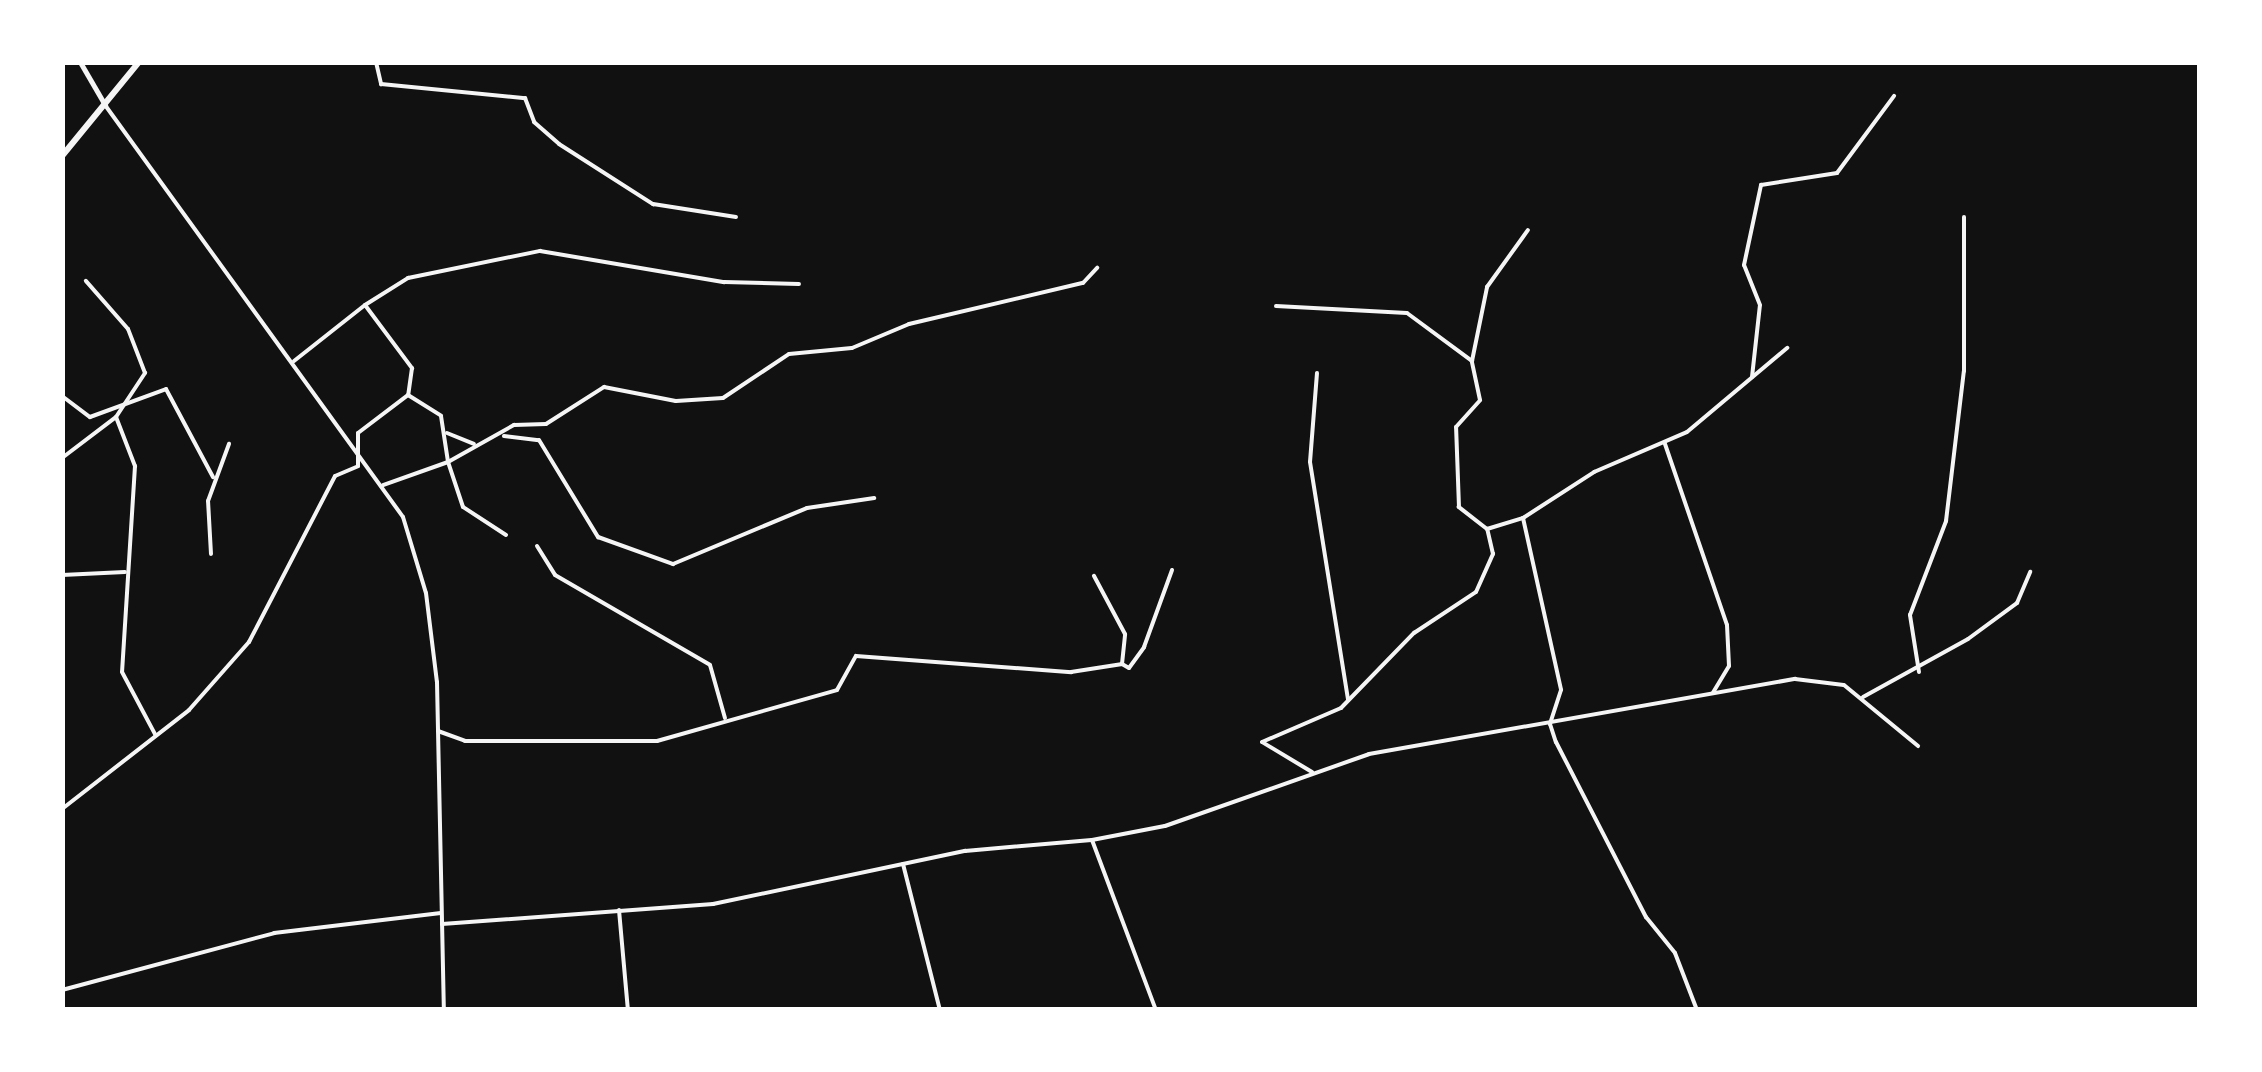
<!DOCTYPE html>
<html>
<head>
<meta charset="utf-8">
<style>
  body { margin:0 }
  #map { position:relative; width:2262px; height:1072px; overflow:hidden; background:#111; font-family:"Playfair Display",serif }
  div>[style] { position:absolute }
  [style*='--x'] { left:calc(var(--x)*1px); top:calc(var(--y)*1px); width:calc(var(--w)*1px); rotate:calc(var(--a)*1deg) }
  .minor>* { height:4px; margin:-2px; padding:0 2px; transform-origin:2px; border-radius:2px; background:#f5f5f5 }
  .tertiary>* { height:5px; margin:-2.5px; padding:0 2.5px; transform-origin:2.5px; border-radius:2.5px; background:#f5f5f5 }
  .primary>* { height:6px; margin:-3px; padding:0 3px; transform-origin:3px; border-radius:3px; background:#f5f5f5 }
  span { translate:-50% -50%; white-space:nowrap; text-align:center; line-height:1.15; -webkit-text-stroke:9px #fff; paint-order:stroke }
  .frame { position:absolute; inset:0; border:65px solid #fff; pointer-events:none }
</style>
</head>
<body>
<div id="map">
  <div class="minor">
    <div style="--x:376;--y:62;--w:23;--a:77"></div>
    <div style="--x:381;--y:84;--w:145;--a:5.6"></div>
    <div style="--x:525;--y:98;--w:26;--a:69"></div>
    <div style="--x:534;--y:122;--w:33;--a:41"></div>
    <div style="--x:559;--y:144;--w:112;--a:32.6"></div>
    <div style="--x:653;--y:204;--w:84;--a:8.9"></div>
    <div style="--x:105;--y:105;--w:508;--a:54.12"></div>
    <div style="--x:403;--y:517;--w:79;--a:73.2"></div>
    <div style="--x:426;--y:593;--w:90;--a:83"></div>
    <div style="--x:437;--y:682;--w:328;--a:88.8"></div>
    <div style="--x:365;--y:305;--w:51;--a:-32.1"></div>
    <div style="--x:408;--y:278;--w:135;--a:-11.6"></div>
    <div style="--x:540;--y:251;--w:187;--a:9.6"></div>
    <div style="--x:724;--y:282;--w:75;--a:1.5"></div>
    <div style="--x:1276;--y:306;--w:131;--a:3.1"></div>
    <div style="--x:1407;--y:313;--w:81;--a:36.4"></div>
    <div style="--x:294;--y:361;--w:90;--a:-38.3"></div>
    <div style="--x:365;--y:305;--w:79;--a:53.3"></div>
    <div style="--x:412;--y:368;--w:27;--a:98"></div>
    <div style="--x:1317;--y:373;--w:89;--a:94.5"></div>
    <div style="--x:1310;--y:462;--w:241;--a:80.9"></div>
    <div style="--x:1752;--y:377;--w:72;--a:-83.7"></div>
    <div style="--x:1760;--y:305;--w:43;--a:-111.8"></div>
    <div style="--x:1744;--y:265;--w:82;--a:-78"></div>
    <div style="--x:1761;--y:185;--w:77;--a:-9"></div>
    <div style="--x:1837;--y:173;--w:96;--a:-53.5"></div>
    <div style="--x:62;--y:396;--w:35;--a:37"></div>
    <div style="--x:90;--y:417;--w:81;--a:-20.2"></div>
    <div style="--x:166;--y:389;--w:100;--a:61.9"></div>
    <div style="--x:116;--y:417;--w:53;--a:68.8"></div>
    <div style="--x:135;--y:466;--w:206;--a:93.6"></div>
    <div style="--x:122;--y:672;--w:72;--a:62"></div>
    <div style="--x:447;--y:433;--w:29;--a:22"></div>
    <div style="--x:504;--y:436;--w:35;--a:7"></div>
    <div style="--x:539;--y:440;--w:114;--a:58.7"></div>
    <div style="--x:598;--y:537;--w:80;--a:19.8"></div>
    <div style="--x:673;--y:564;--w:145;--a:-22.7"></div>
    <div style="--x:807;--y:508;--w:68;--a:-8.5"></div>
    <div style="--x:1665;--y:444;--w:191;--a:71.1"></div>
    <div style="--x:1727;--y:625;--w:41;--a:87.2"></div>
    <div style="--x:1729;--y:666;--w:31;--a:121"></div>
    <div style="--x:62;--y:458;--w:68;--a:-37.2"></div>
    <div style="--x:116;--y:417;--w:53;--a:-56.6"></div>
    <div style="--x:145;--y:373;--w:47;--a:-111.1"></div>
    <div style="--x:128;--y:329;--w:64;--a:-131.2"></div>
    <div style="--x:1523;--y:518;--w:85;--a:-32.9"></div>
    <div style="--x:1594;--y:472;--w:101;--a:-23.3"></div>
    <div style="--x:1687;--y:432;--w:131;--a:-40"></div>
    <div style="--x:1487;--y:529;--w:36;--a:-142"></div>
    <div style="--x:1459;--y:507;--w:80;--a:-92.1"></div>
    <div style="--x:1456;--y:427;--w:36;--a:-48"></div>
    <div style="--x:1480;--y:400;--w:40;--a:-102"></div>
    <div style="--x:1472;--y:361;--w:76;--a:-78.5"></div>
    <div style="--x:1487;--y:287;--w:70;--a:-54.3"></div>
    <div style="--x:506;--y:535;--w:51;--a:-146.9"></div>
    <div style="--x:463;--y:507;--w:47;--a:-108.4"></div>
    <div style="--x:448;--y:462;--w:76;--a:-29.3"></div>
    <div style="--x:514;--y:425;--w:32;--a:-2"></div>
    <div style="--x:546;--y:424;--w:69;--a:-32.5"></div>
    <div style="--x:604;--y:387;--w:73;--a:11"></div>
    <div style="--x:676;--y:401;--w:47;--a:-3.7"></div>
    <div style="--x:723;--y:398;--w:79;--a:-33.7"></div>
    <div style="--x:789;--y:354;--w:63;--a:-5.4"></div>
    <div style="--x:852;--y:348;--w:62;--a:-22.8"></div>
    <div style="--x:909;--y:324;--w:179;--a:-13.3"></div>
    <div style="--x:1083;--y:283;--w:21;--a:-47"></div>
    <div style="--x:537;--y:546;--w:34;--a:58"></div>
    <div style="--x:555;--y:575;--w:179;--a:30.1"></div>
    <div style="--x:710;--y:665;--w:55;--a:74.2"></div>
    <div style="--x:211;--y:554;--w:53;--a:-93.2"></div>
    <div style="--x:208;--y:501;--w:61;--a:-69.8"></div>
    <div style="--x:62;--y:575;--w:63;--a:-2.7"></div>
    <div style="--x:1122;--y:664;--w:8;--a:30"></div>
    <div style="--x:1129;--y:668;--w:26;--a:-54"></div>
    <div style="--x:1144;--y:647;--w:82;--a:-70"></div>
    <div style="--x:1919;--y:672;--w:58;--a:-99"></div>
    <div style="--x:1910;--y:615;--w:101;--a:-69"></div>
    <div style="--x:1946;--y:521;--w:151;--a:-83.2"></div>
    <div style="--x:1964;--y:371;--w:154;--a:-90"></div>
    <div style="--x:1863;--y:697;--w:120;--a:-28.9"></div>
    <div style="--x:1968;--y:639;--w:61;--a:-36.3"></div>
    <div style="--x:2017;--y:603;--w:34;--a:-67"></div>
    <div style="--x:438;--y:731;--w:29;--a:20"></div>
    <div style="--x:465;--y:741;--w:192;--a:0"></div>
    <div style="--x:657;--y:741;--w:187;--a:-15.8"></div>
    <div style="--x:837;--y:690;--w:39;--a:-61"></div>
    <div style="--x:856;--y:656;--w:216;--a:4.3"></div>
    <div style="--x:1071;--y:672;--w:52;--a:-8.9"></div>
    <div style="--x:1122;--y:664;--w:30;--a:-84"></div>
    <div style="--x:1125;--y:634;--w:66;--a:-118.1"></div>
    <div style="--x:1312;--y:772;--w:58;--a:-149"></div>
    <div style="--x:1262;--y:742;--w:86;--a:-23.3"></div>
    <div style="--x:1341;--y:708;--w:105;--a:-45.8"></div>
    <div style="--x:1414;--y:633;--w:74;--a:-33.5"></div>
    <div style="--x:1476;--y:592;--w:42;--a:-65.9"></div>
    <div style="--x:1493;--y:554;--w:26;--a:-103"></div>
    <div style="--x:1487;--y:529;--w:38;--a:-17"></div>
    <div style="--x:1523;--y:518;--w:176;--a:77.5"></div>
    <div style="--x:1561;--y:690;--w:36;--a:108"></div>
    <div style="--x:1550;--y:724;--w:19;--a:72"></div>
    <div style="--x:1556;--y:742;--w:197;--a:62.8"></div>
    <div style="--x:1646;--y:917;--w:46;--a:51.1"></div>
    <div style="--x:1675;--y:953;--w:61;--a:68.9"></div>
    <div style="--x:62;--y:809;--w:161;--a:-37.9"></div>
    <div style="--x:189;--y:710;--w:91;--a:-48.6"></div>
    <div style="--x:249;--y:642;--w:187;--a:-62.6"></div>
    <div style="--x:335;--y:476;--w:25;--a:-23"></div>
    <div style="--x:358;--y:466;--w:33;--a:-90"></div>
    <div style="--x:358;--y:433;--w:63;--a:-37.2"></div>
    <div style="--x:408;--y:395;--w:39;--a:32"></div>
    <div style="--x:441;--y:416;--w:47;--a:81.3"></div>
    <div style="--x:448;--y:462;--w:69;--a:160.5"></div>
    <div style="--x:1092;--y:840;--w:182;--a:69.4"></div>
    <div style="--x:903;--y:864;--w:151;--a:75.8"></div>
    <div style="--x:619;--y:910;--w:100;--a:84.9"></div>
    <div style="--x:442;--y:924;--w:272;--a:-4.2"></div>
    <div style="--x:713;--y:904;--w:258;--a:-11.9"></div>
    <div style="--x:965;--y:851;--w:127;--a:-5"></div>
    <div style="--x:1092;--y:840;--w:74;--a:-10.9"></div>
    <div style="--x:1165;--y:826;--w:216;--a:-19.4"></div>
    <div style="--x:1369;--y:754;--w:433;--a:-10"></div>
    <div style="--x:1795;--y:679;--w:49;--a:7"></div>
    <div style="--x:1844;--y:685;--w:96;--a:39.5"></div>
    <div style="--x:62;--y:990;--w:220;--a:-15"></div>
    <div style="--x:274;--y:933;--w:168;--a:-6.8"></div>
  </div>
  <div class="tertiary">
    <div style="--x:80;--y:62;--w:50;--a:59.8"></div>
  </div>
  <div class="primary">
    <div style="--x:62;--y:156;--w:122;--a:-50.7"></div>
  </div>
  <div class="frame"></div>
</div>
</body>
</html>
